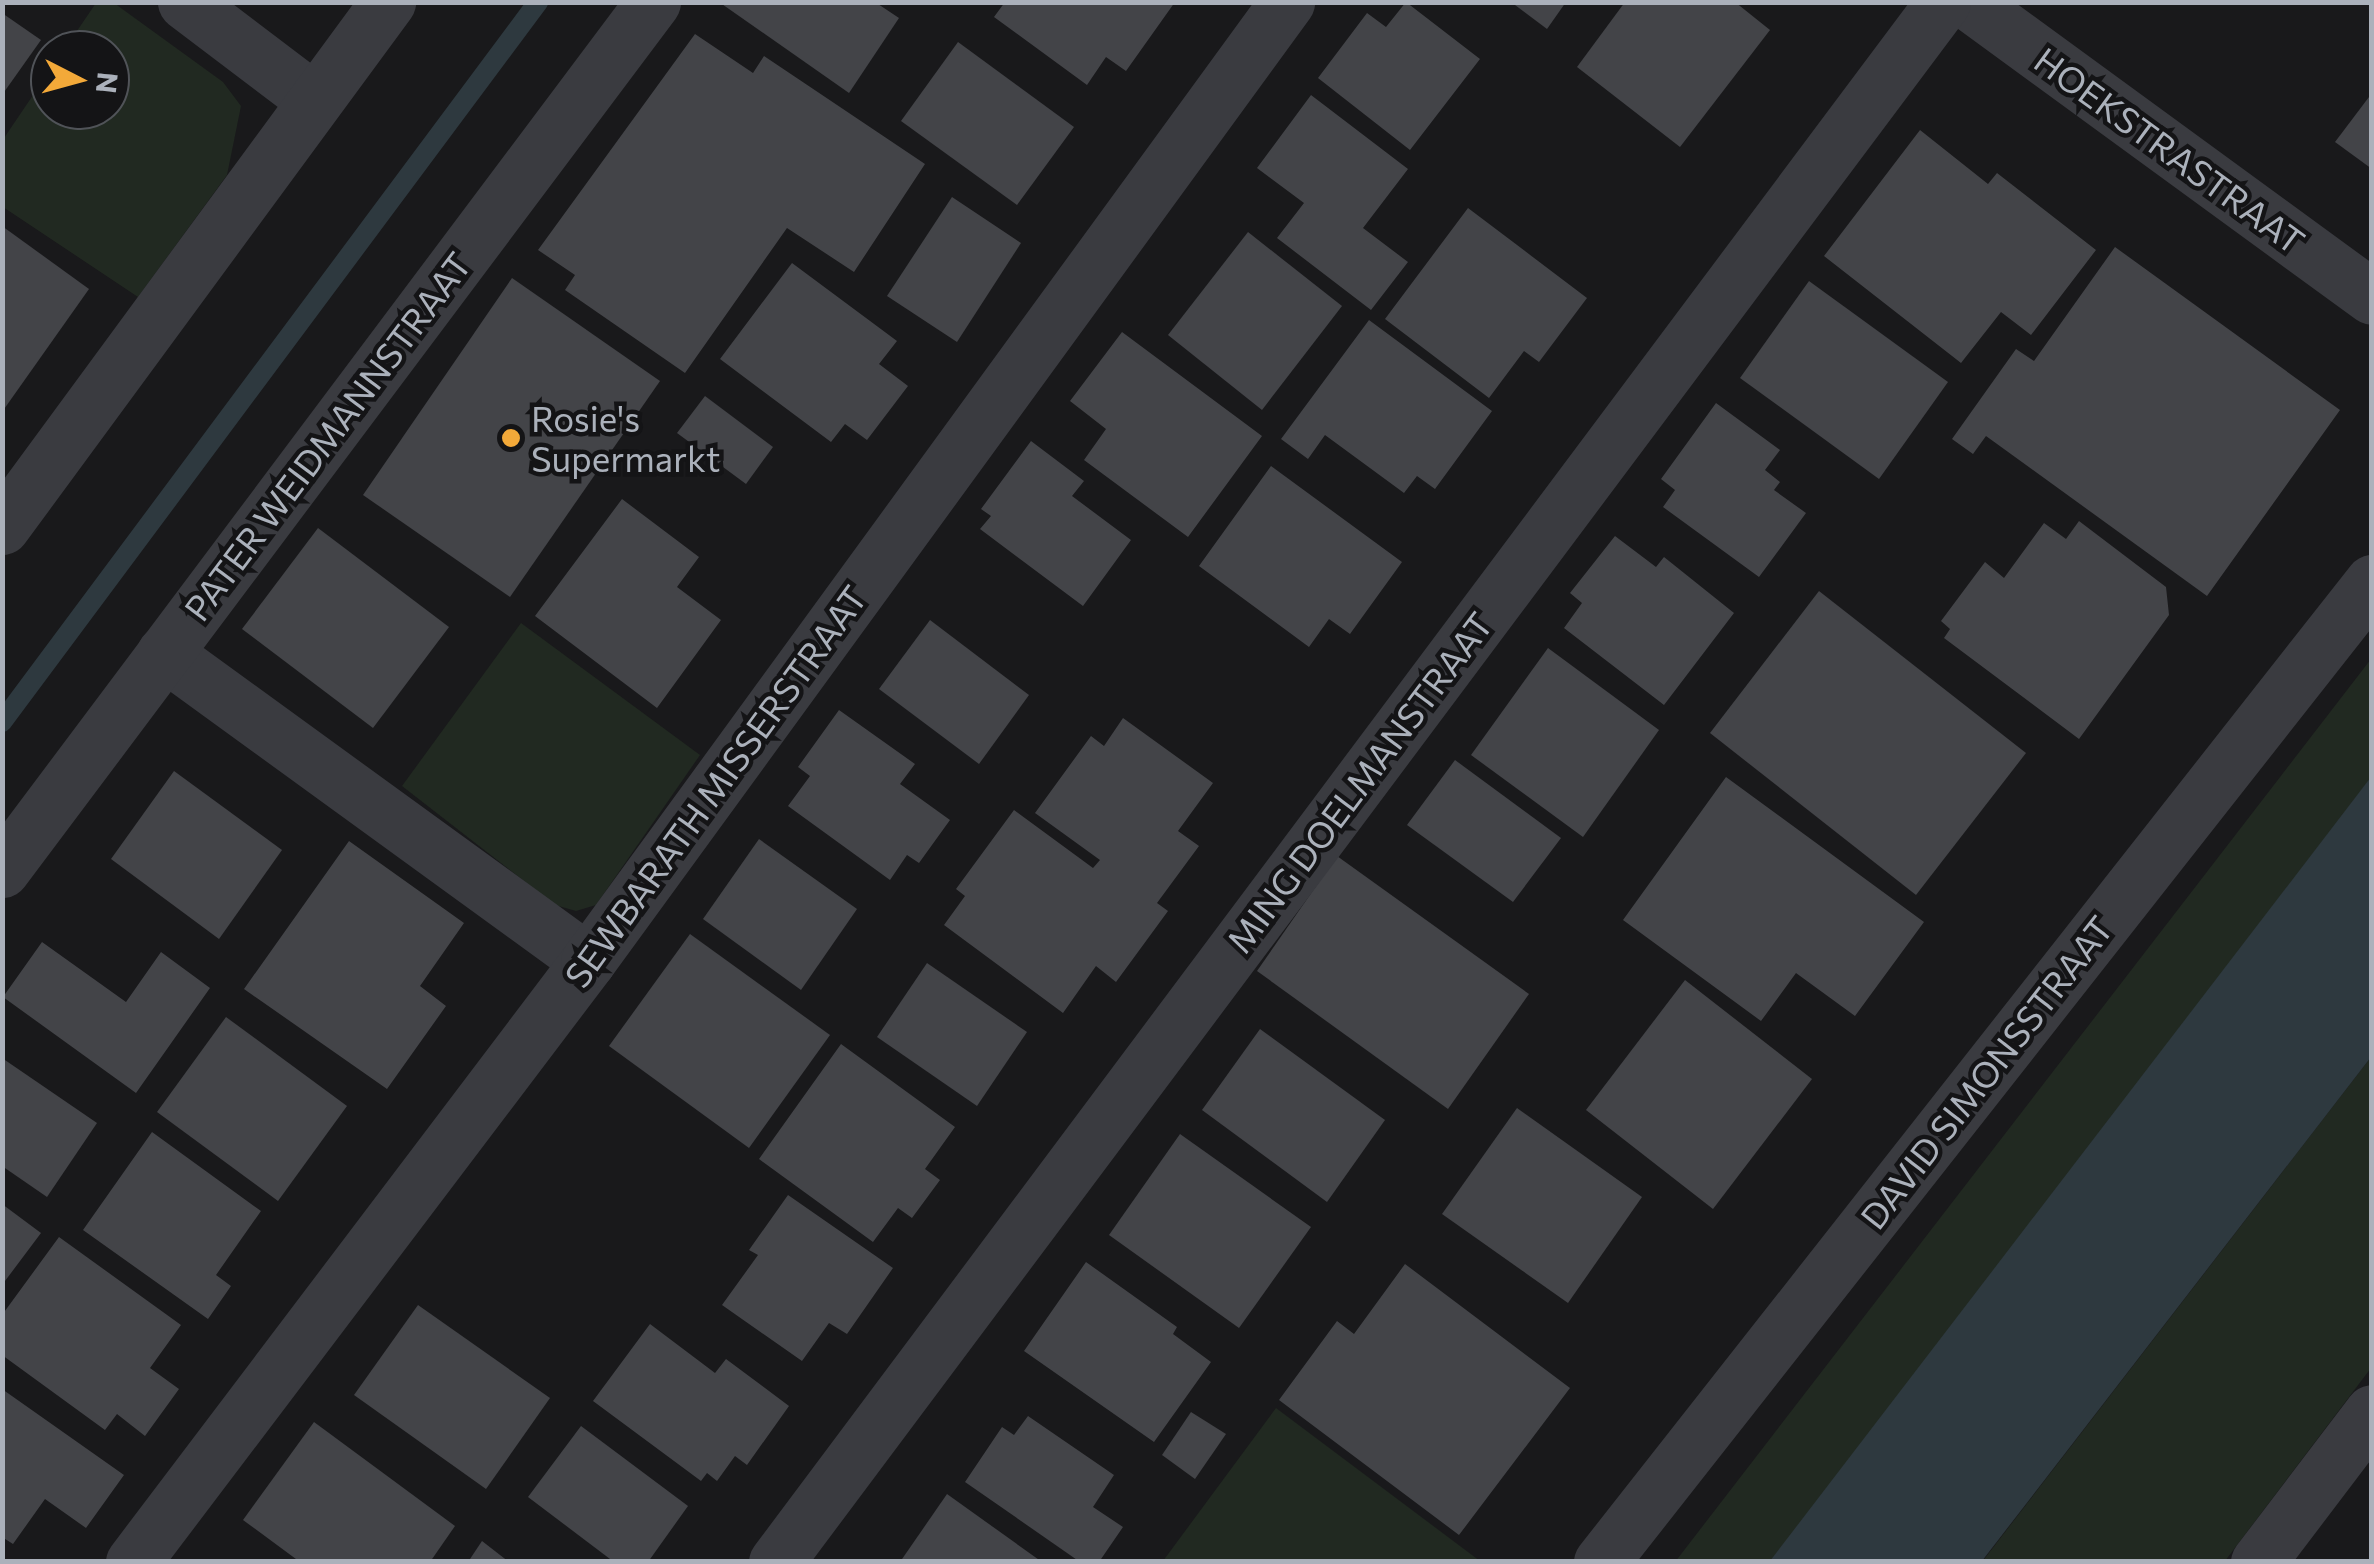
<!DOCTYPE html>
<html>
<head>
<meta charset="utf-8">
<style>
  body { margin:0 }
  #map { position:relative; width:2374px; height:1564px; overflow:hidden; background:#19191b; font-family:Commissioner,sans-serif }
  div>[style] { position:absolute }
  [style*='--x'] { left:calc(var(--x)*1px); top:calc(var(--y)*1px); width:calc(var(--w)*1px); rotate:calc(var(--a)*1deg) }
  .green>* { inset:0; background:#212921 }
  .water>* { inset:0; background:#2e393f }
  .stream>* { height:20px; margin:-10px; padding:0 10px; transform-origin:10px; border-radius:10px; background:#2e393f }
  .building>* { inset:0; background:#434448 }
  .minor>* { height:55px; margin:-27.5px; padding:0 27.5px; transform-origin:27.5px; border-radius:27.5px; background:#3a3b40 }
  .tertiary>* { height:55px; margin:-27.5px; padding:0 27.5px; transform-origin:27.5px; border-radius:27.5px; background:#3a3b40 }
  .dots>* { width:28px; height:28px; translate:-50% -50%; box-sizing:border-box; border:5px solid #141416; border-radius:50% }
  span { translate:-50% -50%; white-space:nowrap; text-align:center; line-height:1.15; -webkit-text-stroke:9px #141416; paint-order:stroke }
  .street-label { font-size:35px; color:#abb1bb }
  .poi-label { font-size:35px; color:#abb1bb }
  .left { translate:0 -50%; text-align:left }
  .frame { position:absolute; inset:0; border:5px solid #abb1bb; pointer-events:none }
  .north { position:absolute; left:30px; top:30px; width:100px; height:100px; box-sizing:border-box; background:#141416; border:2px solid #505358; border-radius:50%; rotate:96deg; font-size:28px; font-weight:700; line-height:40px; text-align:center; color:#abb1bb }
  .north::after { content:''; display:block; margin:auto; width:35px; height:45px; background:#f3a939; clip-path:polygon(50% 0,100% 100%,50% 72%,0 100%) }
</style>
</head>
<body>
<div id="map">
  <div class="green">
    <div style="clip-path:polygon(96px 3px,114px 3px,223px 82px,241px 106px,227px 175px,138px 297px,3px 207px,2px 141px,50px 70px,50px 110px,110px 110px,110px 50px,64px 50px)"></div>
    <div style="clip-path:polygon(521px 623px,700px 755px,596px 905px,576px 911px,555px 905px,402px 786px)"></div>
    <div style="clip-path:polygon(2371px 659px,2371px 778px,1771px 1561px,1675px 1562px)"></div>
    <div style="clip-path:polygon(2371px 1057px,2371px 1368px,2225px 1561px,1982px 1562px)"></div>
    <div style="clip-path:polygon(1276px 1408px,1480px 1561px,1163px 1561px)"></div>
  </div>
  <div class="water">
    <div style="clip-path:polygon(2371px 777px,2371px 1057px,1982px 1561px,1770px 1561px)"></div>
  </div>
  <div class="stream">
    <div style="--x:2;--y:722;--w:898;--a:-53.33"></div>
  </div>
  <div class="building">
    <div style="clip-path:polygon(719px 2px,875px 2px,899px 18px,849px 93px)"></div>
    <div style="clip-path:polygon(1005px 2px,1175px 2px,1126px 71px,1106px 57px,1087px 85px,994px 17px)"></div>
    <div style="clip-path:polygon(1406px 2px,1480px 59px,1410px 150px,1318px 78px,1367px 13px,1386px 27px)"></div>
    <div style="clip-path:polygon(1511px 2px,1566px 2px,1547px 29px)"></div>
    <div style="clip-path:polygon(1625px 2px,1735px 2px,1770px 30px,1680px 147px,1577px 67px)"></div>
    <div style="clip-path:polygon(2px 13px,41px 40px,2px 95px)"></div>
    <div style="clip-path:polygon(695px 34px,753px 73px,764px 56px,925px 164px,854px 272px,787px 228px,685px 373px,565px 290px,575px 275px,538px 250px)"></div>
    <div style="clip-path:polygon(958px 42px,1074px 127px,1017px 205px,901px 121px)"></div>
    <div style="clip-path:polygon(2372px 93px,2372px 169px,2335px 142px)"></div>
    <div style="clip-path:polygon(1311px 95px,1408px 169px,1363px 228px,1408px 262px,1371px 310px,1277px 238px,1304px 203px,1257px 168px)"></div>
    <div style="clip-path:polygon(1920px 130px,1988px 184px,1997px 173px,2096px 250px,2031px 335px,2001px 312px,1961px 363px,1824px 256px)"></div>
    <div style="clip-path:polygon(952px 197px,1021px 243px,957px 342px,887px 296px)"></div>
    <div style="clip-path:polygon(1468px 208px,1587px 298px,1539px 362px,1524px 351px,1489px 398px,1385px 319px)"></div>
    <div style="clip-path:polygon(2px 226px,89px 289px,2px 412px)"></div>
    <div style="clip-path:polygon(1248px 232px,1342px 306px,1262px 410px,1168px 335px)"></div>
    <div style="clip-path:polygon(2115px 247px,2340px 410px,2207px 596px,1986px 436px,1973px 454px,1952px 439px,2016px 349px,2034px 361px)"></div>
    <div style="clip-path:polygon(792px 263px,897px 341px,879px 364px,908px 386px,867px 440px,845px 424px,831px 442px,720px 359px)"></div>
    <div style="clip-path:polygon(512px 278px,660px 381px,510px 597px,363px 495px)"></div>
    <div style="clip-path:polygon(1809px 281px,1948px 382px,1879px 479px,1740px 378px)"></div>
    <div style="clip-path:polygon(1369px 320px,1492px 411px,1435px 489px,1417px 476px,1404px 493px,1325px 435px,1308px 459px,1281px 439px)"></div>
    <div style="clip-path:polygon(1122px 332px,1262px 436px,1188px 537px,1084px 460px,1106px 429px,1070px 401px)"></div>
    <div style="clip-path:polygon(705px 396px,773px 447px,746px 484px,677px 433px)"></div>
    <div style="clip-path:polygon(1716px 403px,1780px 450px,1765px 470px,1780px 482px,1774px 490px,1806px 513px,1759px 577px,1663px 507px,1675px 490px,1661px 479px)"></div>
    <div style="clip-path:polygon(1031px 441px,1084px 481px,1072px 496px,1131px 540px,1083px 606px,980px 529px,991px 516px,981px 509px)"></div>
    <div style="clip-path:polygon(1271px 466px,1402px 562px,1350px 634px,1329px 619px,1309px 647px,1199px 566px)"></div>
    <div style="clip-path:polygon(622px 499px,699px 557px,677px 587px,721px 620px,657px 708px,535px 616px)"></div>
    <div style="clip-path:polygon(2079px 521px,2166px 587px,2169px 615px,2079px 739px,1944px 638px,1950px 629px,1941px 621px,1985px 562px,2004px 578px,2044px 523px,2066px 539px)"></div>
    <div style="clip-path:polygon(318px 528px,449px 627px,373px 728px,242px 629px)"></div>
    <div style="clip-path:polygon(1615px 536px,1656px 567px,1664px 557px,1734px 613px,1664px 705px,1564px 628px,1582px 603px,1570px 593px)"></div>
    <div style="clip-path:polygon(1819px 591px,2026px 753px,1916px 895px,1710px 733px)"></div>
    <div style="clip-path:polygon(930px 620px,1029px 695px,979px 764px,879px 689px)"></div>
    <div style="clip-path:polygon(1548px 648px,1659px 730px,1583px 837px,1471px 755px)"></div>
    <div style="clip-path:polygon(839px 710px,915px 764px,900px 784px,950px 820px,919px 863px,907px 855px,890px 880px,788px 806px,810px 776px,798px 767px)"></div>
    <div style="clip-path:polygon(1123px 718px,1213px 783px,1178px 831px,1199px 846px,1157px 903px,1168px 911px,1116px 982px,1096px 966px,1063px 1013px,944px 925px,965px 896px,956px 889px,1014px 810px,1093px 868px,1100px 860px,1035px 813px,1091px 736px,1104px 746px)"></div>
    <div style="clip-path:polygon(1455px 760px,1561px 838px,1513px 902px,1407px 825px)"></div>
    <div style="clip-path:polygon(174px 771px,282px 850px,219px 939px,111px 859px)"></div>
    <div style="clip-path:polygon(1726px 777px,1924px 922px,1855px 1016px,1796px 973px,1761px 1021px,1623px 920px)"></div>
    <div style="clip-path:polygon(759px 839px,857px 909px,801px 990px,703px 919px)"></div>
    <div style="clip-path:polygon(349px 841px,464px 923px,420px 986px,446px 1006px,387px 1089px,244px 989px)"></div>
    <div style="clip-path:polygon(1337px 856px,1529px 994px,1448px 1109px,1257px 971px)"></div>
    <div style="clip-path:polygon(690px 934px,830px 1035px,749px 1148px,609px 1046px)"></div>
    <div style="clip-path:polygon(42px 942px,126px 1002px,161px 952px,210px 988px,136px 1093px,3px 997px)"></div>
    <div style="clip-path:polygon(927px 963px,1027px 1032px,977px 1106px,877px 1037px)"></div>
    <div style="clip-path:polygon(1685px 980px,1812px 1079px,1713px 1209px,1586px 1110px)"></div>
    <div style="clip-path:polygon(226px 1017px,347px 1106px,278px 1201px,157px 1112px)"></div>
    <div style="clip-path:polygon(1260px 1029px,1385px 1120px,1327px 1202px,1202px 1110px)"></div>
    <div style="clip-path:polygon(841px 1044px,955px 1127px,925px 1169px,940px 1180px,912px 1218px,898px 1208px,873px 1242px,759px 1159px)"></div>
    <div style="clip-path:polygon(2px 1058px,97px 1123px,47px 1197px,2px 1166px)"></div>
    <div style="clip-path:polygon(1517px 1108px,1642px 1197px,1568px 1303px,1442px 1214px)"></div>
    <div style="clip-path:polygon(152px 1132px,261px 1211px,216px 1275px,231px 1286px,208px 1319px,83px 1230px)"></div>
    <div style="clip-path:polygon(1180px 1134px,1311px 1227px,1239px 1328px,1109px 1235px)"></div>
    <div style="clip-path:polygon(788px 1195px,893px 1268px,847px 1334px,829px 1323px,802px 1361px,722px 1305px,758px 1255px,749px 1250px)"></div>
    <div style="clip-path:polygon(2px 1204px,41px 1233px,2px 1285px)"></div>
    <div style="clip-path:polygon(59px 1237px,181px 1325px,150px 1368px,179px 1389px,145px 1436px,117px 1414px,105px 1430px,2px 1355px,2px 1315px)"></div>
    <div style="clip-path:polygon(1086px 1262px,1177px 1327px,1173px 1334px,1211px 1362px,1154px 1442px,1024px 1351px)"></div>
    <div style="clip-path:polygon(1405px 1264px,1570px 1388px,1459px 1535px,1279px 1400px,1337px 1321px,1354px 1334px)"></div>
    <div style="clip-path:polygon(418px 1305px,550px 1398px,486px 1489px,354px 1395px)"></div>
    <div style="clip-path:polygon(650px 1324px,715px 1373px,726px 1359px,789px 1406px,747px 1465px,735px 1456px,717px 1481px,707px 1473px,701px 1481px,593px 1401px)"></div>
    <div style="clip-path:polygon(2px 1389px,124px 1475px,86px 1528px,45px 1499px,13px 1544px,2px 1537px)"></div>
    <div style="clip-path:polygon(1191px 1412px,1226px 1434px,1195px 1479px,1162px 1455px)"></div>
    <div style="clip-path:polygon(1028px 1416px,1114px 1475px,1093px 1507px,1123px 1527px,1099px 1562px,1080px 1562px,965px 1482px,1002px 1427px,1014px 1435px)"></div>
    <div style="clip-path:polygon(314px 1422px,455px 1526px,430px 1562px,300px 1562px,243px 1520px)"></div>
    <div style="clip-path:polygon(581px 1426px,688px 1506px,648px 1562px,614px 1562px,528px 1497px)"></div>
    <div style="clip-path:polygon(947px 1494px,1042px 1562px,900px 1562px)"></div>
    <div style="clip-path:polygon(482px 1541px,509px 1562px,468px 1562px)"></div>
  </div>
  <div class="minor">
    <div style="--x:185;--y:2;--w:162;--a:37.2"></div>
    <div style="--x:1968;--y:2;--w:500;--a:36.14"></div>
    <div style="--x:2;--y:527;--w:652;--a:-53.68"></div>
    <div style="--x:164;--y:653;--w:524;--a:36"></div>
    <div style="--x:2;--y:870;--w:1085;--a:-53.13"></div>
    <div style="--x:133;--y:1562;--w:754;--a:-52.87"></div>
    <div style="--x:588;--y:961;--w:1187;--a:-53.91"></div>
    <div style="--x:776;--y:1562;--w:1948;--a:-53.2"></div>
    <div style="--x:1601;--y:1562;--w:1247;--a:-51.81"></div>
  </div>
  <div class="tertiary">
    <div style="--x:2258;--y:1562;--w:188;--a:-52.8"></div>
  </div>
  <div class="dots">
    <div style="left:511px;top:438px;background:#f3a939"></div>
  </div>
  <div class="street-label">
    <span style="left:2170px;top:150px;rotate:36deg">HOEKSTRASTRAAT</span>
    <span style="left:327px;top:436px;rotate:-53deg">PATER WEIDMANNSTRAAT</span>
    <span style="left:1359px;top:782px;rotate:-53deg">MING DOELMANSTRAAT</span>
    <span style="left:715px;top:786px;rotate:-54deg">SEWBARATH MISSERSTRAAT</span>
    <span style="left:1986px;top:1072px;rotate:-52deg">DAVID SIMONSSTRAAT</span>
  </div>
  <div class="poi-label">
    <span class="left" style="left:531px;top:438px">Rosie's<br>Supermarkt</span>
  </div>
  <div class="frame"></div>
  <div class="north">N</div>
</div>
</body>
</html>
